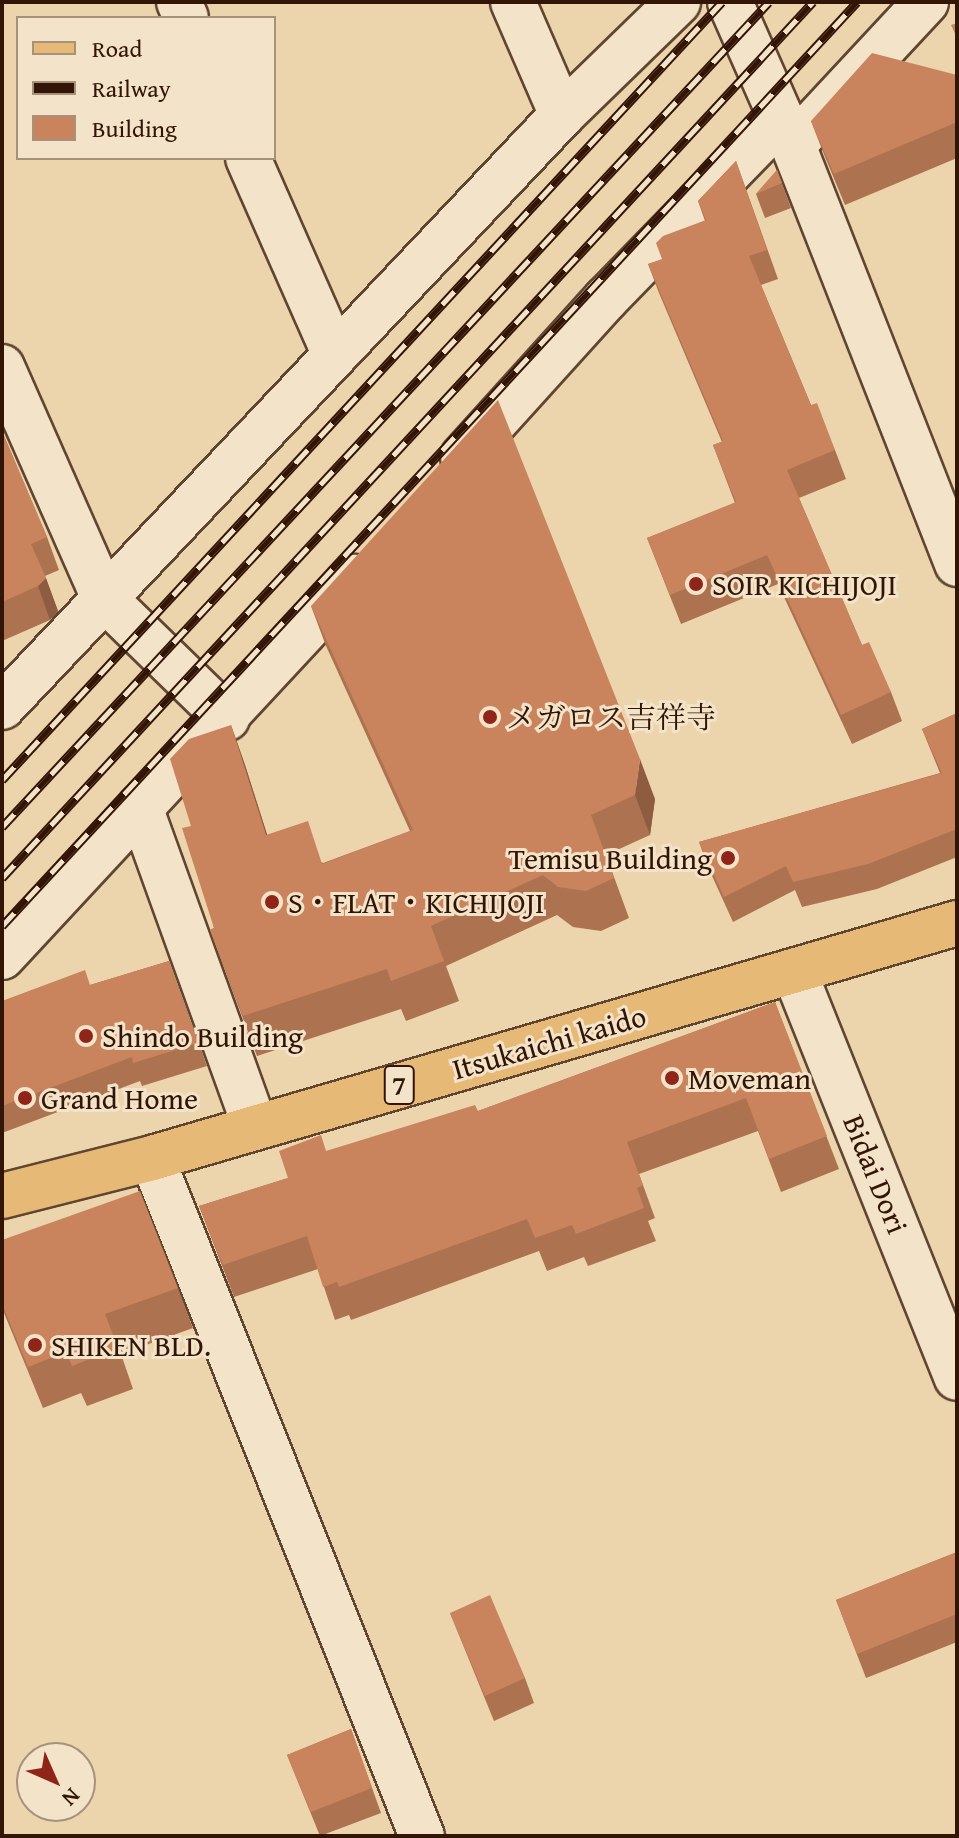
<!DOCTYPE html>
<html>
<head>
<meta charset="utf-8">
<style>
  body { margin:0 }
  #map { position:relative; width:959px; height:1838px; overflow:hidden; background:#ecd4ac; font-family:"Gentium Book Plus","Noto Serif JP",serif }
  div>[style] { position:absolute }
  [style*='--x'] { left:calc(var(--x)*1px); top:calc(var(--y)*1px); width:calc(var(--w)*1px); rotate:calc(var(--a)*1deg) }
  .roads { filter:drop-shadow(2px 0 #604530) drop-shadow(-2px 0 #604530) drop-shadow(0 2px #604530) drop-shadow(0 -2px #604530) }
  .minor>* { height:44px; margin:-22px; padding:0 22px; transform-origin:22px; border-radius:22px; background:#f3e3c9 }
  .major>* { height:44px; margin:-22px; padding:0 22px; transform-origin:22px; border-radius:22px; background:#e6ba76 }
  .rail>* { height:9px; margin-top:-4.5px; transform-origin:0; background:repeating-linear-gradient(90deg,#f3e3c9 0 18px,#321506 0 36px); box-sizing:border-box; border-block:2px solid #321506 }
  .wall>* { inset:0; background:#ad7250 }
  .shaded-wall>* { inset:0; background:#8d5c41 }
  .building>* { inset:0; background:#c9845d }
  .dots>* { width:22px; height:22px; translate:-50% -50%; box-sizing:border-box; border:4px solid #f3e3c9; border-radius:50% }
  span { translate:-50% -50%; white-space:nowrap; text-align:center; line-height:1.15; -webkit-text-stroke:6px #f3e3c9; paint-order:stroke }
  .shield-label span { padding:2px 6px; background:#f3e3c9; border:2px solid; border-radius:6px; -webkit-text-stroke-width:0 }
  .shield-label { font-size:28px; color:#321506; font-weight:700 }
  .poi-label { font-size:30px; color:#321506 }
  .left { translate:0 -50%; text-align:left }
  .right { translate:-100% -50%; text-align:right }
  .street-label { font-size:30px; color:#321506 }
  .frame { position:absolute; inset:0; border:4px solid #321506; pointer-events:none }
  .legend { position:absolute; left:16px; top:16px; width:260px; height:144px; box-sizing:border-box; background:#f3e3c9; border:2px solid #a6917b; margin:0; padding:10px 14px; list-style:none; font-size:24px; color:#321506 }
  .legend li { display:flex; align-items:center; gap:16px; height:40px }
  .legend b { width:40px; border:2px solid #a6917b }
  .north { position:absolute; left:16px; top:1742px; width:80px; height:80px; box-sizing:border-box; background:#f3e3c9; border:2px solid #a6917b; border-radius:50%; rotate:135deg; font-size:22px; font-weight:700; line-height:32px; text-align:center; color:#321506 }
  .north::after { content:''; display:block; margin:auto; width:28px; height:36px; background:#8f2418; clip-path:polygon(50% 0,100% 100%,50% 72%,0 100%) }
</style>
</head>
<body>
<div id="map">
  <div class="roads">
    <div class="minor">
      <div style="--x:179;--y:2;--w:17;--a:66"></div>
      <div style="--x:513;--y:2;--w:123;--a:66.6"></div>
      <div style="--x:730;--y:2;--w:156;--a:66.2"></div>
      <div style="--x:926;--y:2;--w:195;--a:132.9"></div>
      <div style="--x:793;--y:145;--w:450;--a:68.6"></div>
      <div style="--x:248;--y:158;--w:215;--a:66.2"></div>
      <div style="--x:2;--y:367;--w:253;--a:66.2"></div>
      <div style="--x:104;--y:598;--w:172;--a:44.3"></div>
      <div style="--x:463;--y:457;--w:213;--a:-47.9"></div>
      <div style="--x:606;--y:299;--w:252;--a:-45.8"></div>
      <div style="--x:2;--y:707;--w:815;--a:-46.59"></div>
      <div style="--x:562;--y:115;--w:162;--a:-44.2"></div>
      <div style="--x:140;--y:807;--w:340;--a:70.2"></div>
      <div style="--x:2;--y:957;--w:519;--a:-47.11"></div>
      <div style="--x:794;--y:971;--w:438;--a:68.2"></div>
      <div style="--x:152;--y:1158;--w:730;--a:68.29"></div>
    </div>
    <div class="major">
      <div style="--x:2;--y:1196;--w:155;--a:-14.2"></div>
      <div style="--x:152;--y:1158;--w:839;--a:-16.27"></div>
    </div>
  </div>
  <div class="rail">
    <div style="--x:2;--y:780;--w:1060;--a:-47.22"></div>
    <div style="--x:2;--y:827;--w:1126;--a:-47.09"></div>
    <div style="--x:2;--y:878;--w:1194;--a:-47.21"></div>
    <div style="--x:2;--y:926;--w:1259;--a:-47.22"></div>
  </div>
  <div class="wall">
    <div style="clip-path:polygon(957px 75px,957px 158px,845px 205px,823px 152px,811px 121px)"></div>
    <div style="clip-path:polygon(736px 161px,778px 279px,761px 285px,811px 405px,835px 450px,846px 479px,799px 498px,862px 645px,891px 692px,902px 721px,852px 744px,778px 584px,681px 624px,647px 538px,735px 503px,713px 445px,722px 442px,659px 293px,648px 264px,662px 260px,705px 221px,698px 201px)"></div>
    <div style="clip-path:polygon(777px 170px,791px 208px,765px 218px,756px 194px)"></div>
    <div style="clip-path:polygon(2px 431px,47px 537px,59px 570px,45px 576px,58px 611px,50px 620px,2px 641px)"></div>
    <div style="clip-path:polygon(311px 606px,655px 799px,650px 835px,606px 855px,629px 918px,601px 931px,573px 927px,557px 915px,446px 966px,459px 1001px,406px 1021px,401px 1009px,257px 1056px,210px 930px,214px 928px,191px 826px,231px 725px,245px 765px,267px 835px,323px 863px,410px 831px,326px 646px)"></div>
    <div style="clip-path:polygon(957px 713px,957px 857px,877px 889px,802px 907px,795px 890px,733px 922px,708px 867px,699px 842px,940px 773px,922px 729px)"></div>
    <div style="clip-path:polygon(169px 961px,207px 1066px,142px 1086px,140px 1081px,2px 1133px,2px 1001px,90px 985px)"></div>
    <div style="clip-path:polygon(775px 1002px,839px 1169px,781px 1192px,758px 1131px,639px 1174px,655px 1218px,648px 1221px,656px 1241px,588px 1266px,584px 1257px,547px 1271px,539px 1251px,351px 1320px,349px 1315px,335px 1320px,318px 1269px,234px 1297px,199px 1206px,288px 1178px,327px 1151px,478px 1111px)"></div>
    <div style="clip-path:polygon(2px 1240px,178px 1288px,193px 1328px,121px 1354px,133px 1389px,87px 1406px,81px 1393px,43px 1408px,2px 1308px)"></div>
    <div style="clip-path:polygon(957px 1552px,957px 1642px,866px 1678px,836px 1600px)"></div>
    <div style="clip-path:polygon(450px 1613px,525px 1678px,534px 1703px,494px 1721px)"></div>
    <div style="clip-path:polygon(351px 1729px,381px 1813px,320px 1836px,287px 1755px)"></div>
  </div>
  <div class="shaded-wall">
    <div style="clip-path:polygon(46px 578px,58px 611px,50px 620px,38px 586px)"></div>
    <div style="clip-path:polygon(231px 725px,245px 765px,280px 875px,266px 835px)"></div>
    <div style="clip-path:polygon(640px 759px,655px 799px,650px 835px,635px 795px)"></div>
  </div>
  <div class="building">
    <div style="clip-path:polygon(957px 23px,957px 38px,951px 25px)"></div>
    <div style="clip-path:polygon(872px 53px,957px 75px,957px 122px,834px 174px,811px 121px)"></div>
    <div style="clip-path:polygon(736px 161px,767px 250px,749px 256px,811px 405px,817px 403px,835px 450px,787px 470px,862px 645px,869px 642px,891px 692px,841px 715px,767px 555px,670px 595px,647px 538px,736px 502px,713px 445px,723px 441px,648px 264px,662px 259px,656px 243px,663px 236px,706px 220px,698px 201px)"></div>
    <div style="clip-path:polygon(777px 170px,782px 183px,756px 194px)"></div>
    <div style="clip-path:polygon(498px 400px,640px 759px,635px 795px,591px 815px,614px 878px,586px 891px,558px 887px,543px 875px,431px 926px,444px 961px,391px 981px,387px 969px,243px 1016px,210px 930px,214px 928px,182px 828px,191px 826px,170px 759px,189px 739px,231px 725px,266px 835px,308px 821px,322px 864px,413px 830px,311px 606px)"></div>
    <div style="clip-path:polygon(2px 431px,47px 537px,31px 544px,46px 578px,38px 586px,2px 602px)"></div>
    <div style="clip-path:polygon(957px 713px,957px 829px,868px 864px,793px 882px,786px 866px,724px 897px,699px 842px,942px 773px,922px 729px)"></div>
    <div style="clip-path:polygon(169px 961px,198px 1043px,133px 1063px,132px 1057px,2px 1106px,2px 1001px,85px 970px,90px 985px)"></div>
    <div style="clip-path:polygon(775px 1002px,827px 1136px,769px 1159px,746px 1098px,627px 1142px,643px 1185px,637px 1188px,644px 1208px,576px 1234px,572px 1225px,535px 1238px,527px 1219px,339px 1287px,337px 1282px,323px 1287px,307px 1236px,223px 1265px,199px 1206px,288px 1178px,279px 1151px,321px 1135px,326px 1151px,475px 1105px,478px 1111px)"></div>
    <div style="clip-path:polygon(140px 1191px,178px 1288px,105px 1314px,118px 1348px,72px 1366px,66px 1352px,28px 1367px,2px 1304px,2px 1240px)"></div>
    <div style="clip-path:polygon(957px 1552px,957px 1614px,857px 1654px,836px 1600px)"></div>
    <div style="clip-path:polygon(490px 1595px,525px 1678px,485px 1696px,450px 1613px)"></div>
    <div style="clip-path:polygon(351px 1729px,372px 1788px,311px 1812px,287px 1755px)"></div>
  </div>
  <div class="dots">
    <div style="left:696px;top:584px;background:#8f2418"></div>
    <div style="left:490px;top:717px;background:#8f2418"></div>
    <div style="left:728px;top:858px;background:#8f2418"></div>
    <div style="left:272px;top:902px;background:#8f2418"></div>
    <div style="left:86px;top:1036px;background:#8f2418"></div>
    <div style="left:672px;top:1078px;background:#8f2418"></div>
    <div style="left:25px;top:1098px;background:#8f2418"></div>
    <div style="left:35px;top:1345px;background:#8f2418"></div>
  </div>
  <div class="shield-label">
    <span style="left:399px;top:1085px">7</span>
  </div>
  <div class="poi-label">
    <span class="left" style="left:712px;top:584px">SOIR KICHIJOJI</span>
    <span class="left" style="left:506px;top:717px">メガロス吉祥寺</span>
    <span class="right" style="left:712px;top:858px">Temisu Building</span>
    <span class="left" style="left:288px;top:902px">S・FLAT・KICHIJOJI</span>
    <span class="left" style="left:102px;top:1036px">Shindo Building</span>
    <span class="left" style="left:688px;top:1078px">Moveman</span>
    <span class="left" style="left:41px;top:1098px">Grand Home</span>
    <span class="left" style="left:51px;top:1345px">SHIKEN BLD.</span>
  </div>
  <div class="street-label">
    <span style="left:549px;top:1042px;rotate:-16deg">Itsukaichi kaido</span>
    <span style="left:876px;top:1174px;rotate:68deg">Bidai Dori</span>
  </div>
  <div class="frame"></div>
  <ul class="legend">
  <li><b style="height:10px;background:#e6ba76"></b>Road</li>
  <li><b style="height:10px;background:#321506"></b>Railway</li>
  <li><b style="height:22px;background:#c9845d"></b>Building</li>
  </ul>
  <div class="north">N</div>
</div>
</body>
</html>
